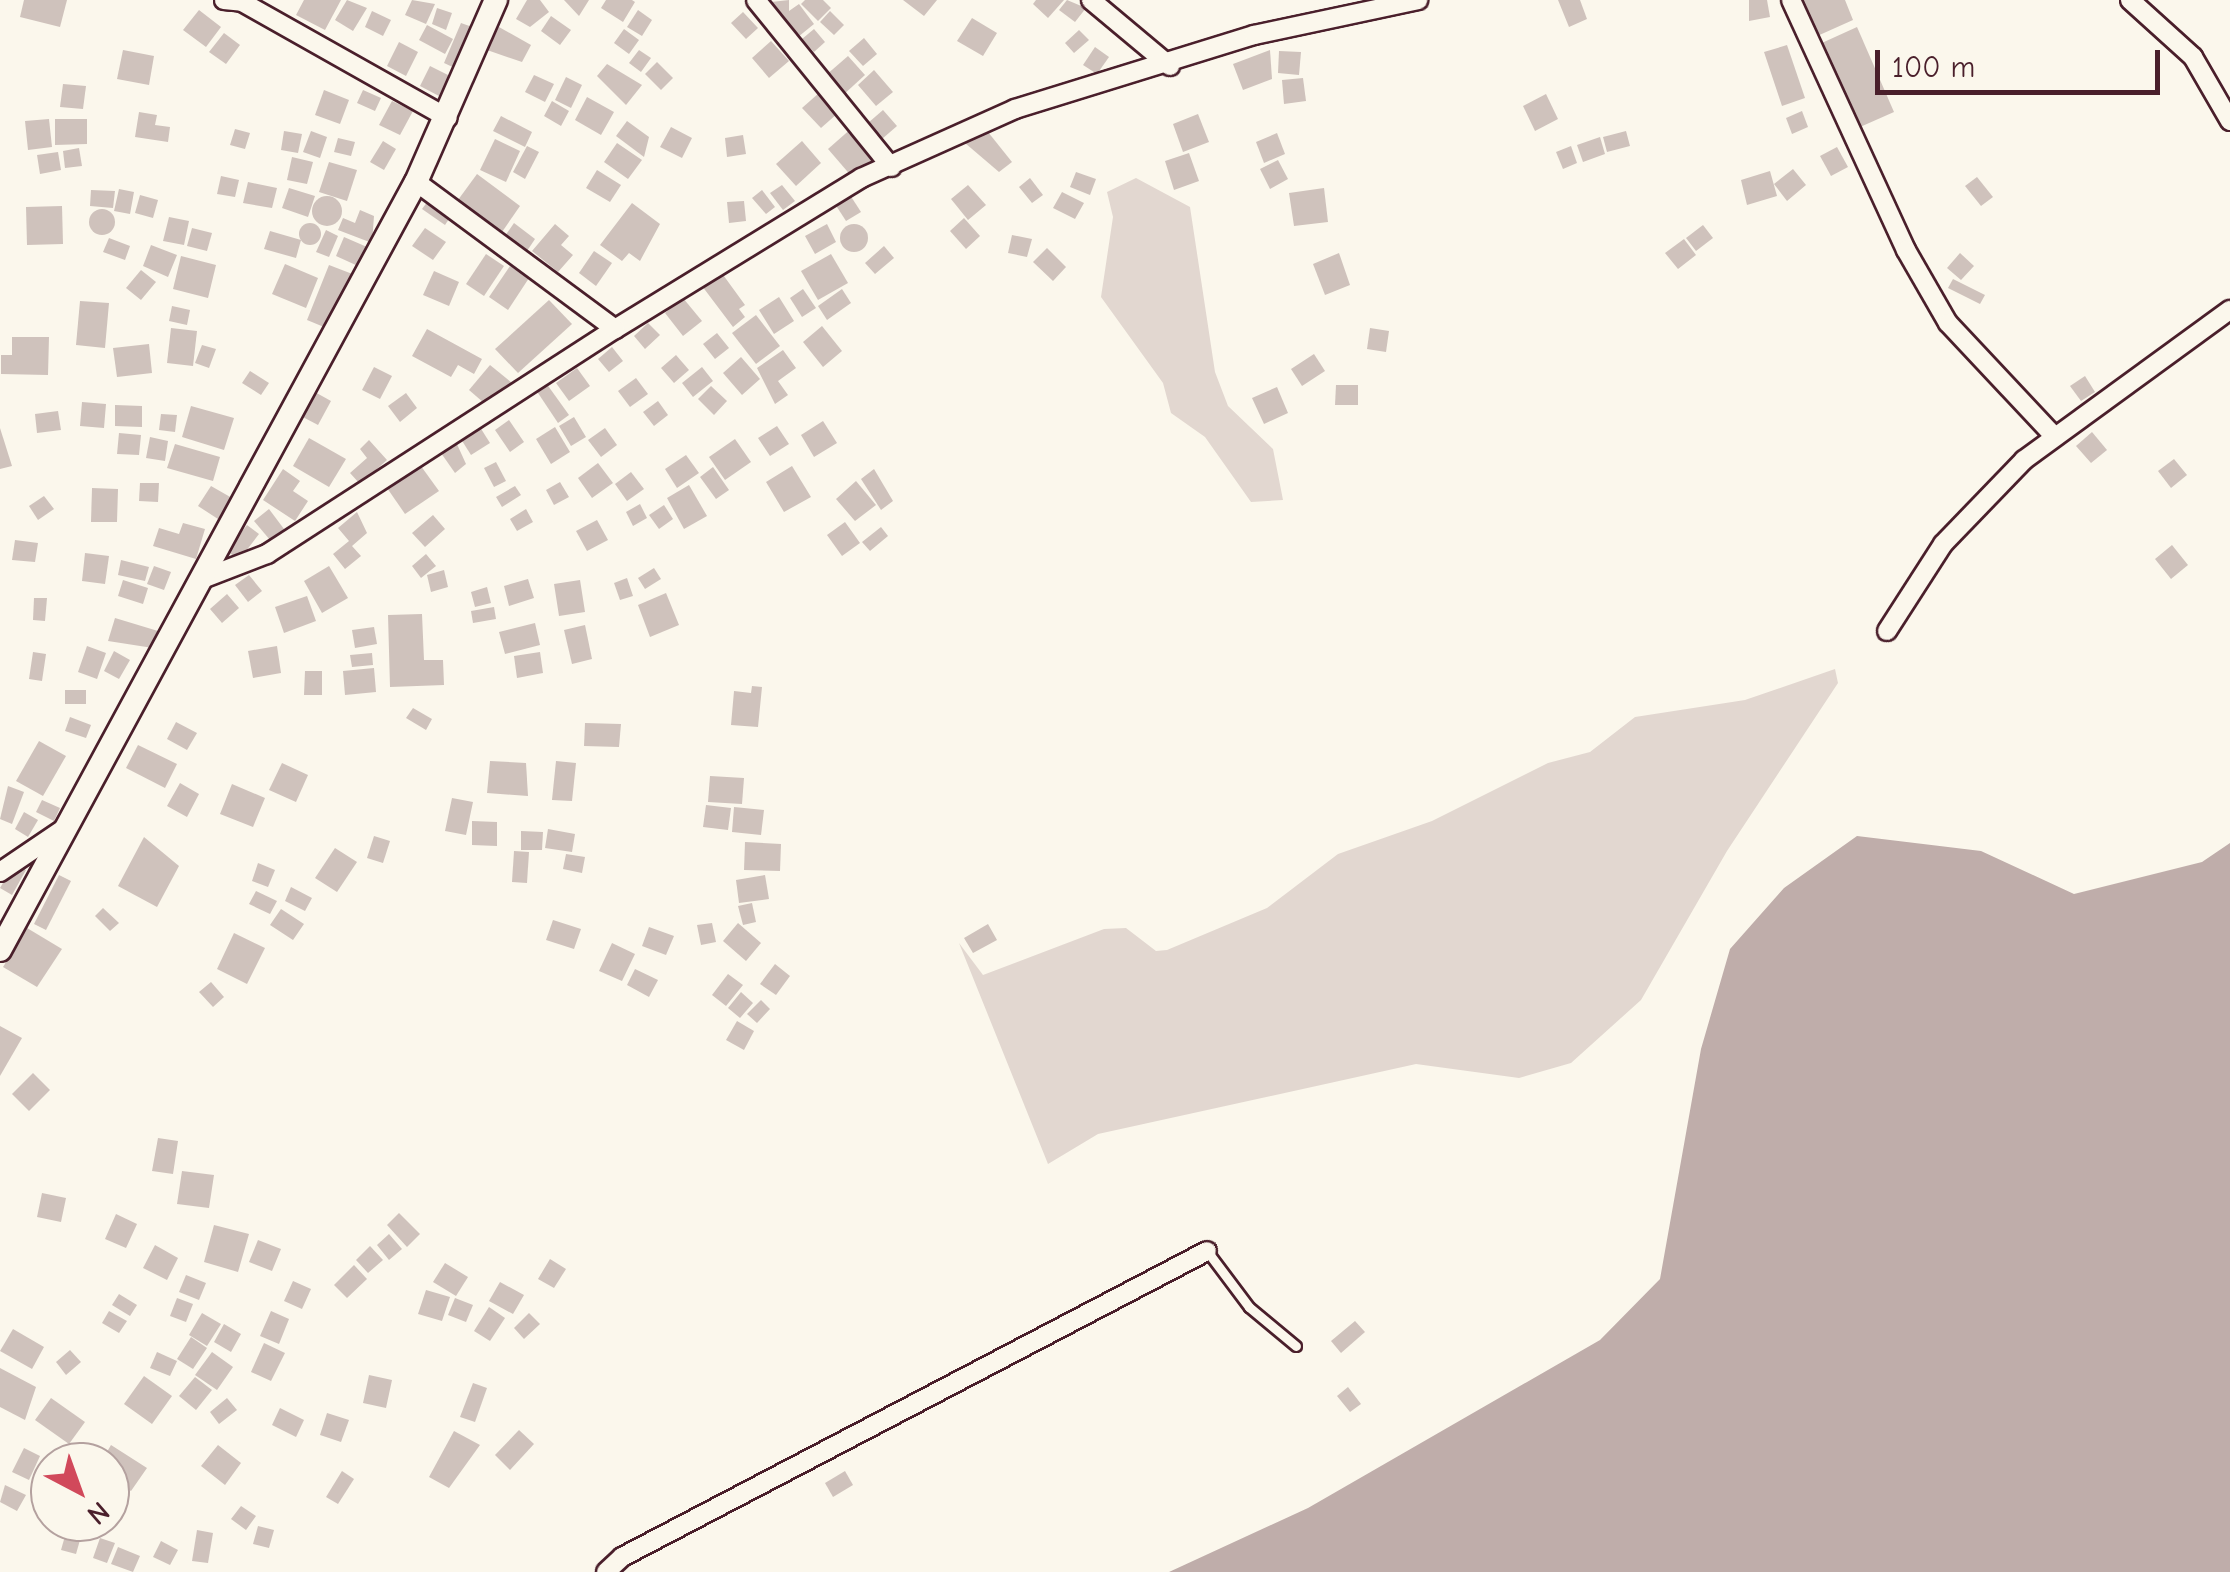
<!DOCTYPE html>
<html>
<head>
<meta charset="utf-8">
<style>
  body { margin:0 }
  #map { position:relative; width:2230px; height:1572px; overflow:hidden; background:#fbf7ec; font-family:"Comic Neue",sans-serif }
  div>[style] { position:absolute }
  [style*='--x'] { left:calc(var(--x)*1px); top:calc(var(--y)*1px); width:calc(var(--w)*1px); rotate:calc(var(--a)*1deg) }
  .green>* { inset:0; background:#e2d7d0 }
  .water>* { inset:0; background:#bfadaa }
  .building>* { inset:0; background:#cfc2bc }
  .round { border-radius:50% }
  .roads { filter:drop-shadow(2px 0 #4a1f2b) drop-shadow(-2px 0 #4a1f2b) drop-shadow(0 2px #4a1f2b) drop-shadow(0 -2px #4a1f2b) }
  .service>* { height:9px; margin:-4.5px; padding:0 4.5px; transform-origin:4.5px; border-radius:4.5px; background:#fbf7ec }
  .minor>* { height:18px; margin:-9px; padding:0 9px; transform-origin:9px; border-radius:9px; background:#fbf7ec }
  .tertiary>* { height:22px; margin:-11px; padding:0 11px; transform-origin:11px; border-radius:11px; background:#fbf7ec }
  span { translate:-50% -50%; white-space:nowrap; text-align:center; line-height:1.15; -webkit-text-stroke:8px #fbf7ec; paint-order:stroke }
  .north { position:absolute; left:30px; top:1442px; width:100px; height:100px; box-sizing:border-box; background:#fbf7ec; border:2px solid #b4a19f; border-radius:50%; rotate:139deg; font-size:28px; font-weight:700; line-height:40px; text-align:center; color:#4a1f2b }
  .north::after { content:''; display:block; margin:auto; width:35px; height:45px; background:#d1495b; clip-path:polygon(50% 0,100% 100%,50% 72%,0 100%) }
  .scale { position:absolute; left:1875px; top:50px; width:285px; height:45px; box-sizing:border-box; border:5px solid #4a1f2b; border-top:0; padding-left:12px; font-size:30px; line-height:35px; white-space:nowrap; color:#4a1f2b; -webkit-text-stroke:8px #fbf7ec; paint-order:stroke }
</style>
</head>
<body>
<div id="map">
  <div class="green">
    <div style="clip-path:polygon(1136px 178px,1190px 207px,1215px 372px,1228px 406px,1273px 449px,1283px 500px,1251px 502px,1205px 437px,1171px 413px,1163px 383px,1101px 297px,1113px 217px,1107px 192px)"></div>
    <div style="clip-path:polygon(1835px 669px,1838px 683px,1727px 851px,1641px 1000px,1571px 1063px,1519px 1078px,1416px 1064px,1098px 1134px,1048px 1164px,959px 943px,983px 975px,1104px 929px,1126px 928px,1156px 951px,1167px 950px,1267px 908px,1338px 854px,1432px 821px,1548px 763px,1590px 752px,1635px 717px,1745px 700px)"></div>
  </div>
  <div class="water">
    <div style="clip-path:polygon(1857px 836px,1981px 851px,2074px 894px,2202px 862px,2230px 843px,2230px 1572px,1169px 1572px,1308px 1508px,1600px 1340px,1660px 1279px,1701px 1049px,1730px 949px,1784px 888px)"></div>
  </div>
  <div class="building">
    <div style="clip-path:polygon(24px 0,67px 0,60px 27px,20px 17px)"></div>
    <div style="clip-path:polygon(304px 0,341px 0,325px 30px,296px 15px)"></div>
    <div style="clip-path:polygon(347px 0,367px 8px,353px 31px,335px 20px)"></div>
    <div style="clip-path:polygon(412px 0,435px 4px,426px 24px,405px 15px)"></div>
    <div style="clip-path:polygon(527px 0,540px 0,549px 12px,530px 27px,516px 19px)"></div>
    <div style="clip-path:polygon(564px 0,589px 0,579px 16px)"></div>
    <div style="clip-path:polygon(606px 0,632px 0,635px 2px,623px 22px,601px 8px)"></div>
    <div style="clip-path:polygon(789px 0,789px 11px,799px 4px,814px 24px,798px 37px,771px 2px)"></div>
    <div style="clip-path:polygon(805px 0,823px 0,831px 8px,818px 21px,801px 4px)"></div>
    <div style="clip-path:polygon(903px 0,937px 0,924px 16px)"></div>
    <div style="clip-path:polygon(1036px 0,1064px 0,1048px 18px,1033px 4px)"></div>
    <div style="clip-path:polygon(1067px 0,1086px 8px,1075px 22px,1059px 10px)"></div>
    <div style="clip-path:polygon(1558px 0,1580px 0,1587px 19px,1569px 27px)"></div>
    <div style="clip-path:polygon(1749px 0,1767px 0,1770px 17px,1749px 21px)"></div>
    <div style="clip-path:polygon(1799px 0,1845px 0,1853px 20px,1815px 37px)"></div>
    <div style="clip-path:polygon(437px 8px,452px 13px,446px 30px,432px 24px)"></div>
    <div style="clip-path:polygon(199px 10px,221px 27px,206px 47px,183px 30px)"></div>
    <div style="clip-path:polygon(638px 10px,652px 20px,642px 36px,627px 27px)"></div>
    <div style="clip-path:polygon(372px 11px,391px 20px,383px 36px,365px 27px)"></div>
    <div style="clip-path:polygon(830px 11px,844px 25px,834px 35px,820px 22px)"></div>
    <div style="clip-path:polygon(743px 12px,758px 28px,746px 39px,731px 23px)"></div>
    <div style="clip-path:polygon(551px 16px,571px 30px,560px 45px,541px 31px)"></div>
    <div style="clip-path:polygon(972px 18px,997px 33px,983px 56px,957px 41px)"></div>
    <div style="clip-path:polygon(461px 23px,475px 28px,457px 69px,444px 63px)"></div>
    <div style="clip-path:polygon(427px 25px,453px 39px,445px 54px,419px 40px)"></div>
    <div style="clip-path:polygon(499px 27px,531px 45px,522px 62px,487px 50px)"></div>
    <div style="clip-path:polygon(1857px 27px,1894px 112px,1851px 131px,1813px 47px)"></div>
    <div style="clip-path:polygon(624px 29px,639px 40px,629px 54px,614px 43px)"></div>
    <div style="clip-path:polygon(814px 29px,825px 42px,814px 52px,802px 39px)"></div>
    <div style="clip-path:polygon(1079px 30px,1089px 40px,1074px 53px,1065px 43px)"></div>
    <div style="clip-path:polygon(224px 33px,240px 45px,226px 64px,209px 52px)"></div>
    <div style="clip-path:polygon(864px 38px,877px 54px,863px 66px,849px 51px)"></div>
    <div style="clip-path:polygon(771px 41px,789px 61px,769px 78px,752px 58px)"></div>
    <div style="clip-path:polygon(399px 42px,418px 52px,406px 76px,387px 66px)"></div>
    <div style="clip-path:polygon(1787px 45px,1805px 98px,1782px 106px,1764px 52px)"></div>
    <div style="clip-path:polygon(1095px 47px,1109px 57px,1097px 74px,1083px 65px)"></div>
    <div style="clip-path:polygon(123px 50px,154px 56px,149px 85px,117px 79px)"></div>
    <div style="clip-path:polygon(639px 50px,651px 58px,641px 72px,629px 63px)"></div>
    <div style="clip-path:polygon(1270px 50px,1272px 79px,1243px 90px,1233px 64px)"></div>
    <div style="clip-path:polygon(1279px 51px,1301px 52px,1299px 75px,1278px 73px)"></div>
    <div style="clip-path:polygon(848px 56px,865px 75px,842px 96px,825px 76px)"></div>
    <div style="clip-path:polygon(657px 62px,673px 78px,661px 90px,645px 74px)"></div>
    <div style="clip-path:polygon(607px 64px,642px 85px,626px 105px,597px 76px)"></div>
    <div style="clip-path:polygon(430px 66px,450px 76px,439px 96px,420px 86px)"></div>
    <div style="clip-path:polygon(874px 70px,893px 92px,876px 106px,858px 85px)"></div>
    <div style="clip-path:polygon(534px 75px,554px 84px,545px 102px,525px 92px)"></div>
    <div style="clip-path:polygon(566px 77px,582px 85px,571px 108px,555px 100px)"></div>
    <div style="clip-path:polygon(1303px 78px,1306px 101px,1284px 104px,1282px 80px)"></div>
    <div style="clip-path:polygon(63px 84px,86px 86px,83px 109px,60px 107px)"></div>
    <div style="clip-path:polygon(324px 90px,349px 100px,340px 124px,315px 115px)"></div>
    <div style="clip-path:polygon(363px 90px,381px 98px,375px 111px,357px 103px)"></div>
    <div style="clip-path:polygon(819px 93px,838px 113px,821px 128px,802px 108px)"></div>
    <div style="clip-path:polygon(1546px 94px,1558px 119px,1535px 131px,1523px 106px)"></div>
    <div style="clip-path:polygon(587px 97px,614px 112px,601px 135px,575px 120px)"></div>
    <div style="clip-path:polygon(392px 101px,413px 111px,400px 135px,379px 125px)"></div>
    <div style="clip-path:polygon(552px 101px,569px 111px,561px 126px,544px 116px)"></div>
    <div style="clip-path:polygon(883px 110px,897px 126px,882px 139px,868px 123px)"></div>
    <div style="clip-path:polygon(1802px 111px,1808px 127px,1792px 134px,1786px 118px)"></div>
    <div style="clip-path:polygon(139px 112px,157px 115px,155px 125px,170px 127px,168px 142px,135px 137px)"></div>
    <div style="clip-path:polygon(1198px 114px,1209px 142px,1183px 152px,1173px 124px)"></div>
    <div style="clip-path:polygon(501px 116px,532px 132px,525px 147px,493px 131px)"></div>
    <div style="clip-path:polygon(49px 119px,52px 147px,28px 150px,25px 121px)"></div>
    <div style="clip-path:polygon(55px 119px,87px 119px,87px 144px,55px 145px)"></div>
    <div style="clip-path:polygon(627px 121px,649px 137px,644px 157px,616px 136px)"></div>
    <div style="clip-path:polygon(671px 127px,692px 138px,682px 158px,660px 147px)"></div>
    <div style="clip-path:polygon(853px 127px,878px 157px,853px 178px,828px 149px)"></div>
    <div style="clip-path:polygon(984px 127px,1012px 162px,999px 172px,965px 143px)"></div>
    <div style="clip-path:polygon(235px 129px,250px 133px,245px 149px,230px 145px)"></div>
    <div style="clip-path:polygon(284px 131px,302px 134px,298px 153px,281px 150px)"></div>
    <div style="clip-path:polygon(311px 131px,327px 137px,320px 158px,303px 152px)"></div>
    <div style="clip-path:polygon(1626px 131px,1630px 146px,1607px 152px,1603px 137px)"></div>
    <div style="clip-path:polygon(1277px 133px,1285px 154px,1264px 163px,1256px 142px)"></div>
    <div style="clip-path:polygon(743px 135px,746px 154px,727px 157px,725px 138px)"></div>
    <div style="clip-path:polygon(1600px 137px,1605px 154px,1583px 162px,1577px 145px)"></div>
    <div style="clip-path:polygon(338px 138px,355px 142px,351px 156px,334px 152px)"></div>
    <div style="clip-path:polygon(495px 139px,520px 151px,506px 182px,480px 170px)"></div>
    <div style="clip-path:polygon(383px 141px,396px 149px,384px 170px,370px 162px)"></div>
    <div style="clip-path:polygon(802px 141px,821px 163px,796px 186px,776px 164px)"></div>
    <div style="clip-path:polygon(617px 143px,642px 160px,628px 179px,604px 162px)"></div>
    <div style="clip-path:polygon(527px 146px,539px 152px,525px 179px,513px 172px)"></div>
    <div style="clip-path:polygon(1571px 146px,1577px 163px,1563px 169px,1556px 152px)"></div>
    <div style="clip-path:polygon(1837px 147px,1848px 167px,1831px 176px,1820px 156px)"></div>
    <div style="clip-path:polygon(79px 148px,82px 166px,65px 168px,63px 151px)"></div>
    <div style="clip-path:polygon(58px 152px,61px 170px,40px 174px,37px 155px)"></div>
    <div style="clip-path:polygon(1189px 153px,1199px 181px,1174px 190px,1165px 161px)"></div>
    <div style="clip-path:polygon(292px 157px,313px 162px,307px 184px,287px 180px)"></div>
    <div style="clip-path:polygon(1278px 160px,1288px 179px,1270px 189px,1260px 169px)"></div>
    <div style="clip-path:polygon(329px 162px,357px 170px,347px 201px,319px 192px)"></div>
    <div style="clip-path:polygon(1793px 169px,1806px 185px,1787px 201px,1774px 184px)"></div>
    <div style="clip-path:polygon(597px 170px,621px 185px,610px 202px,586px 188px)"></div>
    <div style="clip-path:polygon(1770px 171px,1777px 196px,1747px 205px,1741px 180px)"></div>
    <div style="clip-path:polygon(1076px 172px,1096px 179px,1090px 195px,1070px 187px)"></div>
    <div style="clip-path:polygon(477px 174px,520px 206px,502px 232px,458px 200px)"></div>
    <div style="clip-path:polygon(221px 176px,239px 180px,235px 197px,217px 194px)"></div>
    <div style="clip-path:polygon(1977px 177px,1993px 197px,1981px 206px,1965px 186px)"></div>
    <div style="clip-path:polygon(1030px 178px,1043px 195px,1032px 203px,1019px 187px)"></div>
    <div style="clip-path:polygon(248px 182px,277px 188px,272px 208px,243px 203px)"></div>
    <div style="clip-path:polygon(782px 185px,795px 201px,783px 210px,770px 193px)"></div>
    <div style="clip-path:polygon(968px 185px,986px 205px,968px 220px,951px 199px)"></div>
    <div style="clip-path:polygon(289px 188px,315px 196px,308px 217px,282px 208px)"></div>
    <div style="clip-path:polygon(1324px 188px,1328px 222px,1294px 226px,1289px 193px)"></div>
    <div style="clip-path:polygon(119px 189px,134px 192px,130px 214px,114px 211px)"></div>
    <div style="clip-path:polygon(91px 190px,115px 191px,113px 208px,90px 206px)"></div>
    <div style="clip-path:polygon(762px 190px,775px 207px,766px 214px,752px 198px)"></div>
    <div style="clip-path:polygon(1062px 192px,1084px 203px,1075px 219px,1053px 208px)"></div>
    <div style="clip-path:polygon(140px 195px,158px 200px,153px 218px,135px 213px)"></div>
    <div style="clip-path:polygon(850px 195px,861px 212px,846px 221px,835px 204px)"></div>
    <div class="round" style="left:312px;top:196px;width:30px;height:30px"></div>
    <div style="clip-path:polygon(428px 201px,451px 216px,445px 225px,422px 209px)"></div>
    <div style="clip-path:polygon(744px 201px,746px 221px,729px 223px,727px 202px)"></div>
    <div style="clip-path:polygon(632px 203px,660px 224px,640px 261px,629px 253px,622px 261px,600px 245px)"></div>
    <div style="clip-path:polygon(62px 206px,63px 244px,27px 245px,26px 207px)"></div>
    <div class="round" style="left:89px;top:209px;width:26px;height:26px"></div>
    <div style="clip-path:polygon(360px 210px,374px 216px,372px 243px,338px 230px,343px 218px,355px 223px)"></div>
    <div style="clip-path:polygon(169px 217px,189px 221px,184px 245px,163px 241px)"></div>
    <div style="clip-path:polygon(964px 218px,980px 236px,966px 249px,950px 231px)"></div>
    <div class="round" style="left:299px;top:223px;width:22px;height:22px"></div>
    <div style="clip-path:polygon(514px 223px,535px 239px,527px 251px,505px 236px)"></div>
    <div class="round" style="left:840px;top:224px;width:28px;height:28px"></div>
    <div style="clip-path:polygon(555px 224px,569px 236px,561px 245px,573px 255px,558px 272px,532px 251px)"></div>
    <div style="clip-path:polygon(827px 224px,836px 242px,815px 254px,805px 236px)"></div>
    <div style="clip-path:polygon(1703px 225px,1713px 238px,1696px 251px,1686px 238px)"></div>
    <div style="clip-path:polygon(192px 228px,212px 233px,207px 251px,187px 246px)"></div>
    <div style="clip-path:polygon(425px 228px,446px 242px,433px 260px,412px 246px)"></div>
    <div style="clip-path:polygon(326px 230px,338px 236px,329px 257px,316px 252px)"></div>
    <div style="clip-path:polygon(270px 231px,301px 240px,296px 258px,264px 249px)"></div>
    <div style="clip-path:polygon(1012px 235px,1032px 239px,1027px 257px,1008px 253px)"></div>
    <div style="clip-path:polygon(344px 237px,367px 247px,358px 266px,336px 256px)"></div>
    <div style="clip-path:polygon(109px 238px,130px 246px,125px 260px,103px 252px)"></div>
    <div style="clip-path:polygon(1684px 239px,1696px 255px,1678px 269px,1665px 253px)"></div>
    <div style="clip-path:polygon(151px 245px,177px 255px,168px 277px,143px 266px)"></div>
    <div style="clip-path:polygon(884px 246px,894px 258px,875px 274px,865px 263px)"></div>
    <div style="clip-path:polygon(1047px 248px,1066px 267px,1053px 281px,1033px 262px)"></div>
    <div style="clip-path:polygon(594px 251px,612px 263px,596px 286px,579px 273px)"></div>
    <div style="clip-path:polygon(1339px 253px,1350px 285px,1325px 295px,1313px 264px)"></div>
    <div style="clip-path:polygon(1960px 253px,1974px 266px,1961px 280px,1947px 268px)"></div>
    <div style="clip-path:polygon(486px 254px,504px 266px,484px 296px,466px 284px)"></div>
    <div style="clip-path:polygon(831px 254px,848px 283px,818px 300px,801px 271px)"></div>
    <div style="clip-path:polygon(181px 256px,216px 265px,208px 298px,173px 289px)"></div>
    <div style="clip-path:polygon(285px 264px,318px 278px,306px 308px,272px 294px)"></div>
    <div style="clip-path:polygon(329px 265px,355px 275px,324px 327px,307px 320px)"></div>
    <div style="clip-path:polygon(510px 266px,529px 278px,508px 310px,489px 297px)"></div>
    <div style="clip-path:polygon(141px 270px,156px 282px,141px 300px,126px 288px)"></div>
    <div style="clip-path:polygon(434px 271px,459px 282px,449px 306px,423px 295px)"></div>
    <div style="clip-path:polygon(721px 272px,745px 305px,739px 309px,745px 317px,733px 327px,702px 286px)"></div>
    <div style="clip-path:polygon(1953px 279px,1985px 295px,1980px 304px,1948px 288px)"></div>
    <div style="clip-path:polygon(803px 289px,816px 308px,802px 317px,790px 298px)"></div>
    <div style="clip-path:polygon(842px 289px,851px 303px,827px 320px,818px 306px)"></div>
    <div style="clip-path:polygon(779px 297px,794px 321px,774px 334px,759px 310px)"></div>
    <div style="clip-path:polygon(683px 298px,702px 321px,683px 336px,665px 313px)"></div>
    <div style="clip-path:polygon(549px 300px,572px 324px,518px 373px,495px 349px)"></div>
    <div style="clip-path:polygon(80px 301px,109px 303px,105px 348px,76px 345px)"></div>
    <div style="clip-path:polygon(172px 306px,190px 310px,187px 325px,169px 321px)"></div>
    <div style="clip-path:polygon(756px 315px,780px 346px,756px 364px,732px 333px)"></div>
    <div style="clip-path:polygon(648px 323px,660px 335px,645px 349px,634px 336px)"></div>
    <div style="clip-path:polygon(822px 326px,842px 351px,823px 367px,803px 342px)"></div>
    <div style="clip-path:polygon(171px 328px,197px 331px,193px 366px,167px 363px)"></div>
    <div style="clip-path:polygon(1370px 328px,1389px 331px,1386px 352px,1367px 349px)"></div>
    <div style="clip-path:polygon(427px 329px,482px 359px,474px 374px,458px 365px,451px 377px,412px 356px)"></div>
    <div style="clip-path:polygon(717px 333px,729px 348px,715px 359px,703px 344px)"></div>
    <div style="clip-path:polygon(12px 337px,49px 337px,48px 375px,1px 374px,1px 355px,12px 355px)"></div>
    <div style="clip-path:polygon(149px 344px,152px 373px,117px 377px,113px 348px)"></div>
    <div style="clip-path:polygon(202px 345px,216px 349px,209px 368px,195px 363px)"></div>
    <div style="clip-path:polygon(612px 347px,623px 361px,609px 372px,598px 359px)"></div>
    <div style="clip-path:polygon(783px 350px,796px 368px,778px 381px,788px 395px,775px 404px,757px 368px)"></div>
    <div style="clip-path:polygon(1314px 354px,1325px 371px,1302px 386px,1291px 369px)"></div>
    <div style="clip-path:polygon(676px 355px,689px 370px,674px 383px,661px 368px)"></div>
    <div style="clip-path:polygon(741px 357px,760px 379px,742px 395px,723px 373px)"></div>
    <div style="clip-path:polygon(490px 365px,512px 383px,491px 409px,469px 390px)"></div>
    <div style="clip-path:polygon(374px 367px,392px 376px,380px 399px,362px 390px)"></div>
    <div style="clip-path:polygon(702px 367px,713px 381px,693px 397px,682px 383px)"></div>
    <div style="clip-path:polygon(577px 368px,590px 386px,569px 401px,556px 383px)"></div>
    <div style="clip-path:polygon(250px 371px,269px 383px,261px 395px,242px 383px)"></div>
    <div style="clip-path:polygon(2085px 376px,2095px 392px,2081px 401px,2070px 386px)"></div>
    <div style="clip-path:polygon(636px 378px,648px 394px,630px 407px,618px 391px)"></div>
    <div style="clip-path:polygon(546px 383px,569px 415px,558px 423px,536px 390px)"></div>
    <div style="clip-path:polygon(1336px 385px,1358px 385px,1358px 405px,1335px 405px)"></div>
    <div style="clip-path:polygon(711px 386px,727px 401px,714px 415px,698px 399px)"></div>
    <div style="clip-path:polygon(1277px 387px,1288px 413px,1264px 424px,1252px 398px)"></div>
    <div style="clip-path:polygon(313px 391px,331px 401px,318px 425px,299px 415px)"></div>
    <div style="clip-path:polygon(406px 393px,417px 408px,400px 422px,388px 406px)"></div>
    <div style="clip-path:polygon(658px 401px,668px 415px,654px 426px,643px 412px)"></div>
    <div style="clip-path:polygon(82px 402px,106px 404px,104px 428px,80px 426px)"></div>
    <div style="clip-path:polygon(115px 405px,142px 406px,142px 427px,115px 426px)"></div>
    <div style="clip-path:polygon(191px 406px,234px 418px,224px 450px,182px 437px)"></div>
    <div style="clip-path:polygon(58px 411px,61px 430px,37px 433px,35px 414px)"></div>
    <div style="clip-path:polygon(161px 414px,177px 415px,175px 432px,159px 430px)"></div>
    <div style="clip-path:polygon(574px 417px,586px 437px,571px 446px,559px 426px)"></div>
    <div style="clip-path:polygon(509px 420px,524px 442px,510px 452px,495px 430px)"></div>
    <div style="clip-path:polygon(823px 421px,837px 443px,814px 457px,801px 435px)"></div>
    <div style="clip-path:polygon(478px 424px,490px 443px,471px 455px,459px 436px)"></div>
    <div style="clip-path:polygon(777px 426px,789px 444px,770px 456px,758px 438px)"></div>
    <div style="clip-path:polygon(555px 427px,570px 452px,551px 464px,536px 439px)"></div>
    <div style="clip-path:polygon(0 428px,12px 466px,0 469px)"></div>
    <div style="clip-path:polygon(605px 428px,617px 445px,601px 457px,588px 440px)"></div>
    <div style="clip-path:polygon(2092px 432px,2107px 450px,2091px 463px,2076px 446px)"></div>
    <div style="clip-path:polygon(119px 433px,141px 435px,139px 455px,117px 454px)"></div>
    <div style="clip-path:polygon(150px 437px,168px 441px,165px 461px,146px 458px)"></div>
    <div style="clip-path:polygon(309px 438px,346px 459px,329px 487px,293px 466px)"></div>
    <div style="clip-path:polygon(735px 439px,751px 462px,725px 480px,709px 457px)"></div>
    <div style="clip-path:polygon(369px 440px,387px 460px,360px 484px,350px 473px,367px 458px,360px 449px)"></div>
    <div style="clip-path:polygon(456px 442px,466px 464px,455px 473px,441px 453px)"></div>
    <div style="clip-path:polygon(175px 444px,220px 457px,213px 481px,167px 468px)"></div>
    <div style="clip-path:polygon(686px 455px,699px 473px,677px 488px,665px 469px)"></div>
    <div style="clip-path:polygon(2174px 459px,2187px 475px,2171px 488px,2158px 471px)"></div>
    <div style="clip-path:polygon(418px 462px,439px 491px,405px 514px,385px 485px)"></div>
    <div style="clip-path:polygon(496px 462px,506px 481px,494px 487px,484px 468px)"></div>
    <div style="clip-path:polygon(598px 463px,613px 483px,592px 498px,578px 478px)"></div>
    <div style="clip-path:polygon(792px 466px,811px 497px,784px 512px,766px 482px)"></div>
    <div style="clip-path:polygon(713px 467px,729px 490px,716px 499px,700px 477px)"></div>
    <div style="clip-path:polygon(283px 469px,300px 481px,293px 491px,308px 501px,295px 521px,263px 500px)"></div>
    <div style="clip-path:polygon(874px 469px,893px 501px,881px 510px,861px 479px)"></div>
    <div style="clip-path:polygon(631px 472px,644px 489px,627px 501px,615px 484px)"></div>
    <div style="clip-path:polygon(856px 481px,876px 505px,855px 521px,836px 499px)"></div>
    <div style="clip-path:polygon(560px 482px,569px 497px,554px 505px,546px 490px)"></div>
    <div style="clip-path:polygon(140px 483px,159px 483px,158px 502px,139px 501px)"></div>
    <div style="clip-path:polygon(689px 485px,707px 516px,684px 529px,667px 498px)"></div>
    <div style="clip-path:polygon(211px 486px,232px 498px,218px 519px,198px 506px)"></div>
    <div style="clip-path:polygon(515px 486px,521px 495px,502px 507px,496px 497px)"></div>
    <div style="clip-path:polygon(92px 488px,118px 489px,117px 522px,91px 522px)"></div>
    <div style="clip-path:polygon(44px 496px,54px 509px,38px 520px,29px 506px)"></div>
    <div style="clip-path:polygon(640px 504px,647px 518px,633px 526px,626px 512px)"></div>
    <div style="clip-path:polygon(664px 505px,673px 519px,659px 529px,649px 515px)"></div>
    <div style="clip-path:polygon(269px 509px,284px 529px,270px 540px,254px 521px)"></div>
    <div style="clip-path:polygon(526px 509px,533px 522px,517px 531px,510px 519px)"></div>
    <div style="clip-path:polygon(357px 512px,367px 533px,352px 546px,361px 556px,345px 569px,333px 554px,349px 541px,338px 528px)"></div>
    <div style="clip-path:polygon(433px 515px,445px 529px,425px 547px,412px 533px)"></div>
    <div style="clip-path:polygon(597px 520px,608px 540px,587px 551px,576px 531px)"></div>
    <div style="clip-path:polygon(845px 522px,860px 543px,842px 556px,827px 535px)"></div>
    <div style="clip-path:polygon(183px 523px,205px 529px,196px 559px,153px 546px,159px 528px,179px 534px)"></div>
    <div style="clip-path:polygon(247px 525px,259px 534px,239px 560px,227px 551px)"></div>
    <div style="clip-path:polygon(881px 527px,888px 536px,870px 551px,862px 542px)"></div>
    <div style="clip-path:polygon(15px 540px,38px 543px,35px 562px,12px 560px)"></div>
    <div style="clip-path:polygon(2172px 545px,2188px 565px,2171px 579px,2155px 559px)"></div>
    <div style="clip-path:polygon(85px 553px,109px 556px,105px 584px,82px 581px)"></div>
    <div style="clip-path:polygon(426px 554px,436px 566px,421px 578px,412px 566px)"></div>
    <div style="clip-path:polygon(121px 560px,149px 567px,145px 581px,118px 575px)"></div>
    <div style="clip-path:polygon(154px 566px,171px 572px,164px 590px,147px 584px)"></div>
    <div style="clip-path:polygon(329px 566px,348px 598px,322px 613px,304px 581px)"></div>
    <div style="clip-path:polygon(654px 568px,661px 579px,645px 589px,638px 578px)"></div>
    <div style="clip-path:polygon(444px 570px,448px 587px,431px 592px,427px 575px)"></div>
    <div style="clip-path:polygon(249px 575px,262px 591px,248px 602px,235px 585px)"></div>
    <div style="clip-path:polygon(627px 578px,633px 596px,620px 600px,614px 583px)"></div>
    <div style="clip-path:polygon(528px 579px,534px 598px,509px 606px,504px 586px)"></div>
    <div style="clip-path:polygon(123px 580px,148px 588px,143px 604px,118px 596px)"></div>
    <div style="clip-path:polygon(580px 580px,585px 612px,559px 616px,554px 584px)"></div>
    <div style="clip-path:polygon(487px 587px,491px 603px,475px 607px,471px 592px)"></div>
    <div style="clip-path:polygon(666px 593px,679px 625px,650px 637px,638px 605px)"></div>
    <div style="clip-path:polygon(227px 594px,239px 608px,222px 623px,210px 609px)"></div>
    <div style="clip-path:polygon(307px 596px,316px 621px,284px 633px,275px 607px)"></div>
    <div style="clip-path:polygon(34px 598px,47px 598px,45px 621px,33px 620px)"></div>
    <div style="clip-path:polygon(494px 607px,496px 619px,473px 623px,471px 611px)"></div>
    <div style="clip-path:polygon(422px 614px,424px 660px,443px 660px,444px 685px,390px 687px,388px 615px)"></div>
    <div style="clip-path:polygon(115px 618px,158px 631px,153px 648px,108px 641px)"></div>
    <div style="clip-path:polygon(535px 623px,540px 645px,505px 654px,499px 632px)"></div>
    <div style="clip-path:polygon(585px 625px,592px 659px,572px 664px,564px 630px)"></div>
    <div style="clip-path:polygon(374px 627px,377px 644px,355px 648px,352px 630px)"></div>
    <div style="clip-path:polygon(87px 646px,106px 653px,97px 679px,78px 672px)"></div>
    <div style="clip-path:polygon(277px 646px,281px 673px,253px 678px,248px 651px)"></div>
    <div style="clip-path:polygon(114px 651px,130px 660px,119px 679px,104px 671px)"></div>
    <div style="clip-path:polygon(33px 652px,46px 654px,42px 681px,29px 679px)"></div>
    <div style="clip-path:polygon(540px 652px,543px 673px,517px 678px,514px 656px)"></div>
    <div style="clip-path:polygon(372px 653px,373px 665px,352px 667px,350px 655px)"></div>
    <div style="clip-path:polygon(374px 668px,376px 692px,345px 695px,343px 671px)"></div>
    <div style="clip-path:polygon(305px 671px,322px 671px,322px 695px,304px 695px)"></div>
    <div style="clip-path:polygon(752px 686px,762px 687px,758px 727px,731px 725px,734px 691px,751px 693px)"></div>
    <div style="clip-path:polygon(65px 690px,86px 690px,86px 704px,65px 704px)"></div>
    <div style="clip-path:polygon(413px 708px,432px 719px,426px 730px,406px 718px)"></div>
    <div style="clip-path:polygon(70px 717px,91px 725px,86px 738px,65px 731px)"></div>
    <div style="clip-path:polygon(176px 722px,197px 733px,187px 750px,167px 739px)"></div>
    <div style="clip-path:polygon(585px 723px,621px 724px,619px 747px,584px 746px)"></div>
    <div style="clip-path:polygon(39px 741px,66px 756px,43px 796px,16px 781px)"></div>
    <div style="clip-path:polygon(138px 745px,177px 764px,165px 788px,126px 768px)"></div>
    <div style="clip-path:polygon(490px 761px,526px 763px,528px 796px,487px 793px)"></div>
    <div style="clip-path:polygon(556px 761px,576px 763px,572px 801px,552px 800px)"></div>
    <div style="clip-path:polygon(282px 763px,308px 775px,296px 802px,269px 790px)"></div>
    <div style="clip-path:polygon(710px 776px,744px 778px,742px 804px,708px 802px)"></div>
    <div style="clip-path:polygon(180px 783px,199px 794px,187px 817px,167px 806px)"></div>
    <div style="clip-path:polygon(232px 784px,265px 798px,253px 827px,220px 814px)"></div>
    <div style="clip-path:polygon(8px 786px,24px 792px,12px 824px,0 819px)"></div>
    <div style="clip-path:polygon(452px 798px,473px 802px,466px 835px,445px 831px)"></div>
    <div style="clip-path:polygon(42px 800px,60px 808px,54px 821px,36px 812px)"></div>
    <div style="clip-path:polygon(706px 805px,731px 808px,728px 830px,703px 827px)"></div>
    <div style="clip-path:polygon(734px 807px,764px 810px,761px 835px,732px 832px)"></div>
    <div style="clip-path:polygon(24px 812px,38px 820px,28px 837px,15px 829px)"></div>
    <div style="clip-path:polygon(472px 821px,497px 822px,497px 846px,472px 845px)"></div>
    <div style="clip-path:polygon(548px 829px,575px 834px,572px 852px,545px 848px)"></div>
    <div style="clip-path:polygon(521px 831px,543px 832px,542px 850px,521px 850px)"></div>
    <div style="clip-path:polygon(374px 836px,390px 841px,383px 863px,367px 858px)"></div>
    <div style="clip-path:polygon(144px 837px,179px 866px,157px 907px,118px 886px)"></div>
    <div style="clip-path:polygon(745px 842px,781px 844px,780px 871px,744px 870px)"></div>
    <div style="clip-path:polygon(335px 848px,357px 862px,337px 892px,315px 878px)"></div>
    <div style="clip-path:polygon(514px 851px,529px 852px,527px 883px,512px 882px)"></div>
    <div style="clip-path:polygon(566px 854px,585px 857px,582px 873px,563px 869px)"></div>
    <div style="clip-path:polygon(258px 863px,275px 870px,268px 887px,252px 881px)"></div>
    <div style="clip-path:polygon(14px 864px,26px 870px,12px 895px,0 888px)"></div>
    <div style="clip-path:polygon(59px 875px,71px 881px,46px 930px,34px 924px)"></div>
    <div style="clip-path:polygon(765px 875px,769px 899px,739px 903px,736px 880px)"></div>
    <div style="clip-path:polygon(291px 887px,312px 898px,305px 911px,285px 901px)"></div>
    <div style="clip-path:polygon(256px 891px,277px 901px,270px 914px,249px 904px)"></div>
    <div style="clip-path:polygon(752px 903px,756px 922px,743px 925px,738px 906px)"></div>
    <div style="clip-path:polygon(103px 908px,119px 923px,110px 931px,95px 916px)"></div>
    <div style="clip-path:polygon(281px 909px,304px 924px,293px 940px,270px 925px)"></div>
    <div style="clip-path:polygon(553px 920px,581px 929px,574px 949px,546px 940px)"></div>
    <div style="clip-path:polygon(712px 923px,716px 942px,701px 945px,697px 925px)"></div>
    <div style="clip-path:polygon(738px 923px,761px 943px,746px 961px,723px 941px)"></div>
    <div style="clip-path:polygon(988px 924px,997px 940px,973px 953px,964px 938px)"></div>
    <div style="clip-path:polygon(649px 927px,674px 936px,666px 955px,642px 946px)"></div>
    <div style="clip-path:polygon(27px 928px,62px 949px,37px 987px,3px 967px)"></div>
    <div style="clip-path:polygon(234px 933px,265px 948px,247px 984px,217px 969px)"></div>
    <div style="clip-path:polygon(612px 943px,635px 954px,622px 981px,599px 971px)"></div>
    <div style="clip-path:polygon(775px 964px,790px 976px,776px 995px,760px 984px)"></div>
    <div style="clip-path:polygon(635px 969px,658px 980px,649px 997px,627px 985px)"></div>
    <div style="clip-path:polygon(728px 974px,743px 985px,726px 1006px,712px 995px)"></div>
    <div style="clip-path:polygon(211px 982px,224px 997px,213px 1007px,199px 992px)"></div>
    <div style="clip-path:polygon(741px 992px,753px 1003px,740px 1018px,728px 1008px)"></div>
    <div style="clip-path:polygon(761px 1000px,770px 1009px,757px 1023px,747px 1014px)"></div>
    <div style="clip-path:polygon(737px 1021px,754px 1031px,744px 1050px,726px 1040px)"></div>
    <div style="clip-path:polygon(0 1026px,22px 1038px,0 1076px)"></div>
    <div style="clip-path:polygon(33px 1073px,50px 1090px,29px 1111px,12px 1094px)"></div>
    <div style="clip-path:polygon(158px 1138px,178px 1141px,173px 1174px,152px 1171px)"></div>
    <div style="clip-path:polygon(182px 1171px,214px 1175px,209px 1208px,177px 1204px)"></div>
    <div style="clip-path:polygon(42px 1193px,66px 1198px,61px 1222px,37px 1217px)"></div>
    <div style="clip-path:polygon(399px 1213px,420px 1234px,407px 1247px,387px 1225px)"></div>
    <div style="clip-path:polygon(116px 1214px,137px 1224px,126px 1248px,105px 1239px)"></div>
    <div style="clip-path:polygon(214px 1225px,249px 1234px,238px 1272px,204px 1262px)"></div>
    <div style="clip-path:polygon(389px 1234px,402px 1249px,389px 1260px,377px 1245px)"></div>
    <div style="clip-path:polygon(258px 1240px,281px 1249px,272px 1271px,249px 1262px)"></div>
    <div style="clip-path:polygon(155px 1245px,178px 1258px,167px 1280px,143px 1268px)"></div>
    <div style="clip-path:polygon(370px 1246px,383px 1260px,368px 1273px,356px 1260px)"></div>
    <div style="clip-path:polygon(550px 1259px,566px 1269px,554px 1288px,538px 1279px)"></div>
    <div style="clip-path:polygon(445px 1263px,468px 1277px,456px 1296px,433px 1282px)"></div>
    <div style="clip-path:polygon(354px 1265px,367px 1279px,347px 1298px,334px 1285px)"></div>
    <div style="clip-path:polygon(186px 1275px,206px 1283px,199px 1300px,179px 1292px)"></div>
    <div style="clip-path:polygon(293px 1281px,311px 1289px,302px 1309px,284px 1301px)"></div>
    <div style="clip-path:polygon(500px 1282px,524px 1295px,513px 1314px,489px 1301px)"></div>
    <div style="clip-path:polygon(426px 1290px,450px 1297px,442px 1321px,418px 1314px)"></div>
    <div style="clip-path:polygon(119px 1294px,137px 1305px,130px 1316px,112px 1305px)"></div>
    <div style="clip-path:polygon(177px 1298px,193px 1304px,186px 1322px,170px 1316px)"></div>
    <div style="clip-path:polygon(455px 1298px,473px 1305px,466px 1322px,448px 1315px)"></div>
    <div style="clip-path:polygon(489px 1307px,505px 1318px,490px 1341px,474px 1331px)"></div>
    <div style="clip-path:polygon(109px 1311px,127px 1321px,119px 1333px,102px 1323px)"></div>
    <div style="clip-path:polygon(271px 1311px,289px 1319px,279px 1344px,260px 1336px)"></div>
    <div style="clip-path:polygon(202px 1313px,221px 1324px,207px 1346px,189px 1335px)"></div>
    <div style="clip-path:polygon(529px 1313px,540px 1324px,524px 1339px,514px 1328px)"></div>
    <div style="clip-path:polygon(1355px 1321px,1365px 1332px,1341px 1353px,1331px 1341px)"></div>
    <div style="clip-path:polygon(224px 1324px,241px 1334px,231px 1352px,214px 1342px)"></div>
    <div style="clip-path:polygon(13px 1329px,44px 1347px,32px 1369px,0 1351px)"></div>
    <div style="clip-path:polygon(191px 1337px,207px 1348px,193px 1369px,177px 1359px)"></div>
    <div style="clip-path:polygon(264px 1343px,285px 1353px,271px 1381px,251px 1372px)"></div>
    <div style="clip-path:polygon(70px 1350px,81px 1362px,66px 1375px,56px 1362px)"></div>
    <div style="clip-path:polygon(157px 1352px,177px 1361px,170px 1376px,150px 1368px)"></div>
    <div style="clip-path:polygon(212px 1352px,233px 1367px,217px 1390px,195px 1375px)"></div>
    <div style="clip-path:polygon(0 1368px,36px 1387px,25px 1420px,0 1407px)"></div>
    <div style="clip-path:polygon(369px 1375px,392px 1380px,386px 1408px,363px 1403px)"></div>
    <div style="clip-path:polygon(144px 1376px,172px 1396px,152px 1424px,124px 1404px)"></div>
    <div style="clip-path:polygon(195px 1377px,212px 1390px,196px 1410px,179px 1396px)"></div>
    <div style="clip-path:polygon(473px 1383px,487px 1388px,475px 1422px,460px 1417px)"></div>
    <div style="clip-path:polygon(1348px 1387px,1361px 1404px,1350px 1412px,1337px 1396px)"></div>
    <div style="clip-path:polygon(51px 1398px,85px 1422px,69px 1444px,35px 1420px)"></div>
    <div style="clip-path:polygon(227px 1398px,237px 1410px,219px 1424px,210px 1412px)"></div>
    <div style="clip-path:polygon(280px 1408px,304px 1420px,296px 1437px,272px 1425px)"></div>
    <div style="clip-path:polygon(327px 1413px,349px 1420px,341px 1442px,320px 1435px)"></div>
    <div style="clip-path:polygon(519px 1430px,534px 1444px,510px 1470px,495px 1455px)"></div>
    <div style="clip-path:polygon(454px 1431px,480px 1445px,449px 1488px,429px 1477px)"></div>
    <div style="clip-path:polygon(111px 1445px,147px 1468px,131px 1491px,110px 1477px,110px 1462px,101px 1462px)"></div>
    <div style="clip-path:polygon(218px 1445px,241px 1463px,225px 1485px,201px 1466px)"></div>
    <div style="clip-path:polygon(24px 1448px,40px 1456px,29px 1480px,12px 1472px)"></div>
    <div style="clip-path:polygon(342px 1471px,354px 1479px,338px 1504px,326px 1497px)"></div>
    <div style="clip-path:polygon(845px 1471px,853px 1485px,833px 1497px,825px 1483px)"></div>
    <div style="clip-path:polygon(5px 1485px,26px 1495px,17px 1511px,0 1502px)"></div>
    <div style="clip-path:polygon(241px 1506px,256px 1516px,246px 1530px,231px 1519px)"></div>
    <div style="clip-path:polygon(258px 1526px,274px 1530px,269px 1548px,253px 1544px)"></div>
    <div style="clip-path:polygon(67px 1529px,82px 1533px,76px 1554px,61px 1550px)"></div>
    <div style="clip-path:polygon(197px 1530px,213px 1533px,208px 1563px,192px 1561px)"></div>
    <div style="clip-path:polygon(100px 1538px,115px 1543px,107px 1563px,93px 1558px)"></div>
    <div style="clip-path:polygon(161px 1541px,178px 1550px,170px 1565px,153px 1557px)"></div>
    <div style="clip-path:polygon(118px 1547px,140px 1556px,133px 1572px,111px 1564px)"></div>
  </div>
  <div class="roads">
    <div class="service">
      <div style="--x:1207;--y:1251;--w:70;--a:53.1"></div>
      <div style="--x:1249;--y:1307;--w:61;--a:39.7"></div>
    </div>
    <div class="minor">
      <div style="--x:224;--y:0;--w:18;--a:6"></div>
      <div style="--x:242;--y:2;--w:236;--a:29.4"></div>
      <div style="--x:756;--y:0;--w:215;--a:51"></div>
      <div style="--x:1091;--y:0;--w:103;--a:39.9"></div>
      <div style="--x:1791;--y:0;--w:275;--a:65.3"></div>
      <div style="--x:1906;--y:250;--w:84;--a:60.1"></div>
      <div style="--x:1948;--y:323;--w:155;--a:46.8"></div>
      <div style="--x:2130;--y:0;--w:85;--a:42.1"></div>
      <div style="--x:2193;--y:57;--w:74;--a:60"></div>
      <div style="--x:615;--y:329;--w:289;--a:-31.5"></div>
      <div style="--x:861;--y:178;--w:169;--a:-24.1"></div>
      <div style="--x:1015;--y:109;--w:250;--a:-17.2"></div>
      <div style="--x:1254;--y:35;--w:168;--a:-12"></div>
      <div style="--x:202;--y:579;--w:70;--a:-21"></div>
      <div style="--x:267;--y:554;--w:414;--a:-32.9"></div>
      <div style="--x:615;--y:329;--w:247;--a:-143.5"></div>
      <div style="--x:1887;--y:631;--w:103;--a:-57.2"></div>
      <div style="--x:1943;--y:544;--w:117;--a:-46"></div>
      <div style="--x:2024;--y:460;--w:255;--a:-36.1"></div>
      <div style="--x:0;--y:872;--w:78;--a:-34.1"></div>
      <div style="--x:606;--y:1572;--w:22;--a:-43"></div>
      <div style="--x:622;--y:1557;--w:660;--a:-27.61"></div>
    </div>
    <div class="tertiary">
      <div style="--x:0;--y:950;--w:873;--a:-61.56"></div>
      <div style="--x:416;--y:182;--w:199;--a:-66.3"></div>
    </div>
  </div>
  <div class="north">N</div>
  <div class="scale">100 m</div>
</div>
</body>
</html>
